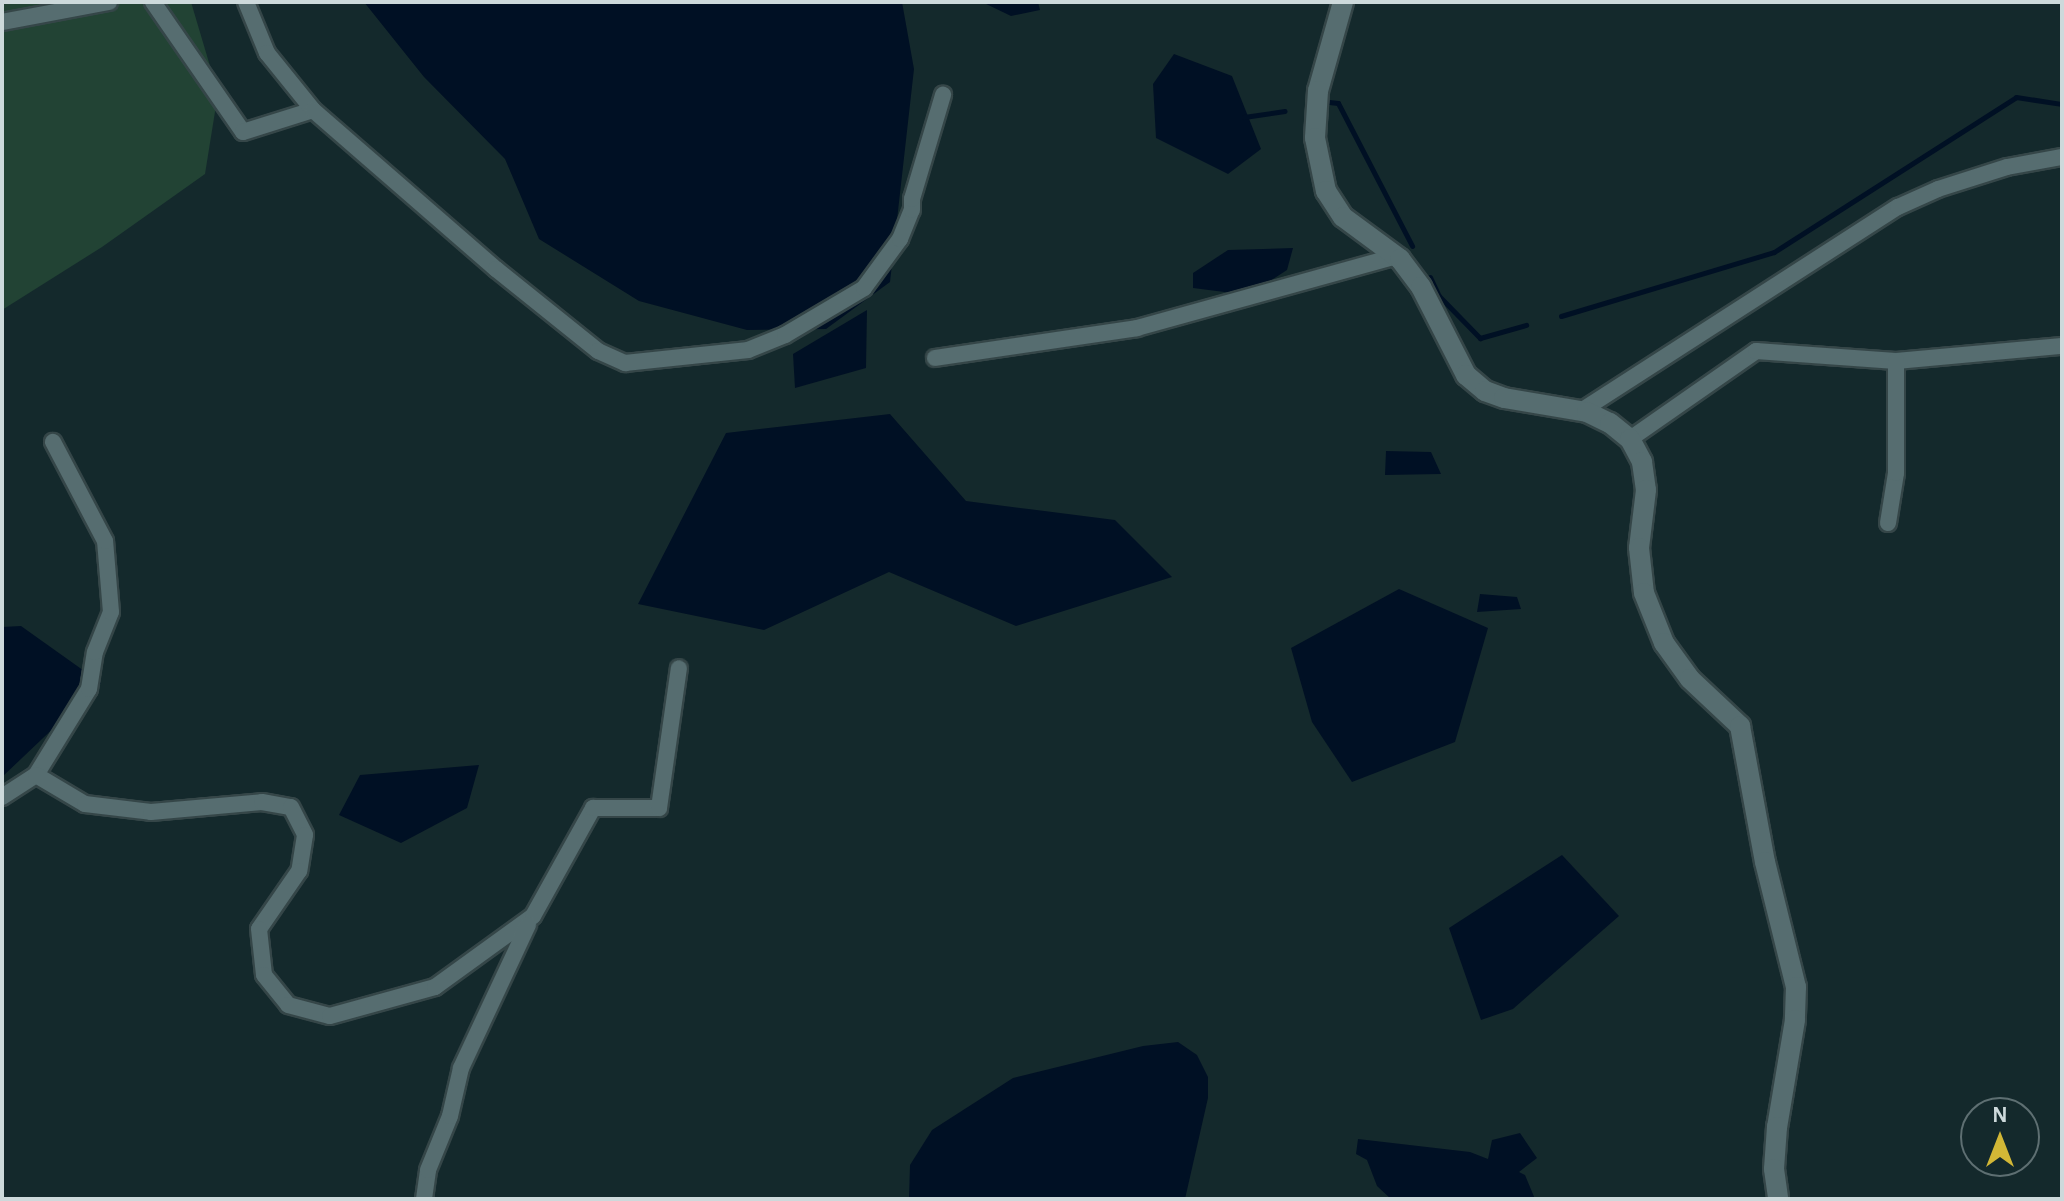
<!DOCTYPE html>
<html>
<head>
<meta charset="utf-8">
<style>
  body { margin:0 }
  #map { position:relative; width:2064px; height:1201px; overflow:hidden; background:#14292c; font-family:"Alegreya Sans",sans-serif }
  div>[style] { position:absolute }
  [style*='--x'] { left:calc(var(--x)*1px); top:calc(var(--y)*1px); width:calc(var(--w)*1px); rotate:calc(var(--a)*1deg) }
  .green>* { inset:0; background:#224334 }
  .water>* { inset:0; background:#001024 }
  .stream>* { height:5px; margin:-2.5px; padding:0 2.5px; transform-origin:2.5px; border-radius:2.5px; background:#001024 }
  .roads { filter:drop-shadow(2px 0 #354648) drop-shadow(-2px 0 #354648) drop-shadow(0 2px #354648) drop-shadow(0 -2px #354648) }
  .minor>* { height:16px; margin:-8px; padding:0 8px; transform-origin:8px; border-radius:8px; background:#566d70 }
  .tertiary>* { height:20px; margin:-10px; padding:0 10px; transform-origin:10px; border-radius:10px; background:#566d70 }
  span { translate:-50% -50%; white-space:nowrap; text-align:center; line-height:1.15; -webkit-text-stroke:7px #14292c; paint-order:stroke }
  .frame { position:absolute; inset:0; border:4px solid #cdd9db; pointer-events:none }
  .north { position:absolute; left:1960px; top:1097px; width:80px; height:80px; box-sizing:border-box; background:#14292c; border:2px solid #5e6f72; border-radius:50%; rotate:0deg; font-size:22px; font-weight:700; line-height:32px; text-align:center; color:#cdd9db }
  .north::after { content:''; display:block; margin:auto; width:28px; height:36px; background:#d2b736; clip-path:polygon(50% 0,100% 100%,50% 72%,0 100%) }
</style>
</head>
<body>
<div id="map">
  <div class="green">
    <div style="clip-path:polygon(2px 2px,191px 2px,218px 93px,205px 174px,102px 247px,2px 310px)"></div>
  </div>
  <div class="water">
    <div style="clip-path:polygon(364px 2px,902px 2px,914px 69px,890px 282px,826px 329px,747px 330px,639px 301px,539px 239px,505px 159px,424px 77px)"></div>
    <div style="clip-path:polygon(982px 2px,1038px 2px,1040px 10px,1011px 16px)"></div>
    <div style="clip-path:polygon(1174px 54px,1232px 76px,1261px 149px,1228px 174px,1156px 138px,1153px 84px)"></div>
    <div style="clip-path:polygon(1293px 248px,1287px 270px,1248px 295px,1193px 288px,1193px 273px,1228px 250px)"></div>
    <div style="clip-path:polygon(867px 310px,866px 368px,795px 388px,793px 354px)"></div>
    <div style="clip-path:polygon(890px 414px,966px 501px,1115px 520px,1172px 577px,1016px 626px,889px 572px,764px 630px,638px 604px,726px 433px)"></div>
    <div style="clip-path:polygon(1386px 451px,1431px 452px,1441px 474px,1385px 475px)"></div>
    <div style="clip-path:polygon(1399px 589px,1488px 628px,1455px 742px,1352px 782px,1312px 722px,1291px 648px)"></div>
    <div style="clip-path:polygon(1480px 594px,1517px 597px,1521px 609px,1477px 612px)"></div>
    <div style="clip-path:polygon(21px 626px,101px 683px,2px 777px,2px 627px)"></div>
    <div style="clip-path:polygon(479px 765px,467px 808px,401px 843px,339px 815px,360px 775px)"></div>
    <div style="clip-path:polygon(1562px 855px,1619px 916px,1513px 1009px,1481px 1020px,1449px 928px)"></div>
    <div style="clip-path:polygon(1178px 1042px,1197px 1055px,1208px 1077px,1208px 1098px,1185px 1199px,909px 1199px,910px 1165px,932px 1130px,1013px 1078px,1143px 1046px)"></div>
    <div style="clip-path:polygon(1520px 1133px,1537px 1158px,1519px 1172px,1525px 1175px,1535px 1199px,1391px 1199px,1377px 1186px,1367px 1160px,1356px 1154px,1358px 1139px,1470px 1152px,1488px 1159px,1492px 1140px)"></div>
  </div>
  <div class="stream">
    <div style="--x:1329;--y:102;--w:9;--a:6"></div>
    <div style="--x:1338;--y:103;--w:161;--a:62.6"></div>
    <div style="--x:1244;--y:117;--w:41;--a:-8.3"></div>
    <div style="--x:1430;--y:277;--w:21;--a:65"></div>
    <div style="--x:1439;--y:296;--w:59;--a:45.7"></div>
    <div style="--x:1480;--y:338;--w:48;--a:-15.8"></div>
    <div style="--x:1561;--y:316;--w:222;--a:-16.7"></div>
    <div style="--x:1774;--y:252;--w:287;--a:-32.6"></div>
    <div style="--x:2016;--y:97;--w:47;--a:8.7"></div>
  </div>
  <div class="roads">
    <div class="minor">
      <div style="--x:153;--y:2;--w:158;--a:55.3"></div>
      <div style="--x:243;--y:132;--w:73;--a:-17.4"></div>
      <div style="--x:246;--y:2;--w:55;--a:67.6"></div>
      <div style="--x:267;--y:53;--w:73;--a:51.1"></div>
      <div style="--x:313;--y:110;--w:242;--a:41"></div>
      <div style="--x:496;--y:269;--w:131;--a:38.8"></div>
      <div style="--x:598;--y:351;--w:30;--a:24"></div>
      <div style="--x:625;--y:363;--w:124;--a:-6"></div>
      <div style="--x:748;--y:350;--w:40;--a:-22"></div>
      <div style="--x:785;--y:335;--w:92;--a:-30.7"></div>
      <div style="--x:864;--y:288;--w:61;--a:-53.7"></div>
      <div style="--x:900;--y:239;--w:31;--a:-68"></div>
      <div style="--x:912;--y:210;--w:11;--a:-90"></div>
      <div style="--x:912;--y:199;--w:109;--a:-73.4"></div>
      <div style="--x:2;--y:22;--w:109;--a:-10.6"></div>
      <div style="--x:935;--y:358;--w:204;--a:-8.4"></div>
      <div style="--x:1137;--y:328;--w:270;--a:-15.5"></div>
      <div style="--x:1581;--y:411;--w:377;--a:-32.8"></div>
      <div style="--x:1898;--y:207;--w:44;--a:-24.2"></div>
      <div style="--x:1938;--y:189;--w:72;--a:-17.7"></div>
      <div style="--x:2007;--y:167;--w:56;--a:-10.3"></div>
      <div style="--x:1630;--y:439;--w:154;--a:-34.9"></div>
      <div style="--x:1756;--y:351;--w:140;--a:4.1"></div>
      <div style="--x:1896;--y:361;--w:167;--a:-5.2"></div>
      <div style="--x:1888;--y:523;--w:51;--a:-80.9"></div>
      <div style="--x:1896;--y:473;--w:112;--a:-90"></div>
      <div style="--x:36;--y:775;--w:101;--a:-58.4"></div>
      <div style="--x:89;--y:689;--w:37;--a:-81"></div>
      <div style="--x:95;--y:652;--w:43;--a:-68.2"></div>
      <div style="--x:111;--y:612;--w:71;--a:-94.8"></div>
      <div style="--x:105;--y:541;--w:112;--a:-117.7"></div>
      <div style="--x:2;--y:797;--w:40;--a:-32.9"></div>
      <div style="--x:36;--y:775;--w:57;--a:30.6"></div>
      <div style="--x:85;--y:804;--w:66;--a:6.9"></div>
      <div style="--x:151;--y:812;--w:111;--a:-5.1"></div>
      <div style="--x:262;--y:802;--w:29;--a:10"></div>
      <div style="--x:291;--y:807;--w:31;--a:63"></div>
      <div style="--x:305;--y:835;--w:36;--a:99"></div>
      <div style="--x:299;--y:871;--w:70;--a:124.6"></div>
      <div style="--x:259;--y:929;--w:46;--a:83.8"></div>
      <div style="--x:264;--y:975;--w:38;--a:51"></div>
      <div style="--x:288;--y:1005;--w:43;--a:14.7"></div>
      <div style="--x:330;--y:1016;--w:109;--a:-15.4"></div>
      <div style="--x:435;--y:987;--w:121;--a:-35.9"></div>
      <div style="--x:533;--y:916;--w:124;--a:-60.9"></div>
      <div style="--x:593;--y:808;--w:66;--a:0"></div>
      <div style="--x:659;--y:808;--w:141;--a:-81.9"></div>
      <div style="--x:424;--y:1199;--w:29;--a:-82"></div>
      <div style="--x:428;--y:1170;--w:58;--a:-67.8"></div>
      <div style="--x:450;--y:1116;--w:49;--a:-77.1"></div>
      <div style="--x:461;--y:1068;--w:158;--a:-64.9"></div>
    </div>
    <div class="tertiary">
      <div style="--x:1343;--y:2;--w:92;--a:105.7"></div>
      <div style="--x:1318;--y:91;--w:47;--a:93.7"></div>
      <div style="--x:1315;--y:138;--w:54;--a:78.3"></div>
      <div style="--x:1326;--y:191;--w:31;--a:57"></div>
      <div style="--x:1343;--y:217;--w:71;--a:36.4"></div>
      <div style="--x:1400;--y:259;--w:35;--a:53"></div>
      <div style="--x:1421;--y:287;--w:99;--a:62.9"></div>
      <div style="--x:1466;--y:375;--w:25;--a:40"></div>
      <div style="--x:1485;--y:391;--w:20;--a:20"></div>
      <div style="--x:1504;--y:398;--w:84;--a:9.6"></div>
      <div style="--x:1587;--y:412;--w:25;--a:26"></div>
      <div style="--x:1610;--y:423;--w:26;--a:39"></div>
      <div style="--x:1630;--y:439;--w:26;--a:62"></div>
      <div style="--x:1642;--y:462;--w:28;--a:82"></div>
      <div style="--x:1646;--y:490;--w:58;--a:96.9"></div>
      <div style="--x:1639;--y:548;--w:45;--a:83.7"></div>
      <div style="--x:1644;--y:593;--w:54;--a:68.2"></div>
      <div style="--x:1664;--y:643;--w:44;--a:54.2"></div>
      <div style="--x:1690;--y:679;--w:69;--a:43.2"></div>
      <div style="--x:1740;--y:726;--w:138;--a:79.6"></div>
      <div style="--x:1765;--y:862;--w:129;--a:76.1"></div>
      <div style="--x:1796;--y:987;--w:33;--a:92"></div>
      <div style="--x:1795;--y:1020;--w:109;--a:99.5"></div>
      <div style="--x:1777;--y:1127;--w:42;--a:94.1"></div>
      <div style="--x:1774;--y:1169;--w:30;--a:82"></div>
    </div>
  </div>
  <div class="frame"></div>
  <div class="north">N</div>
</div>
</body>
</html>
